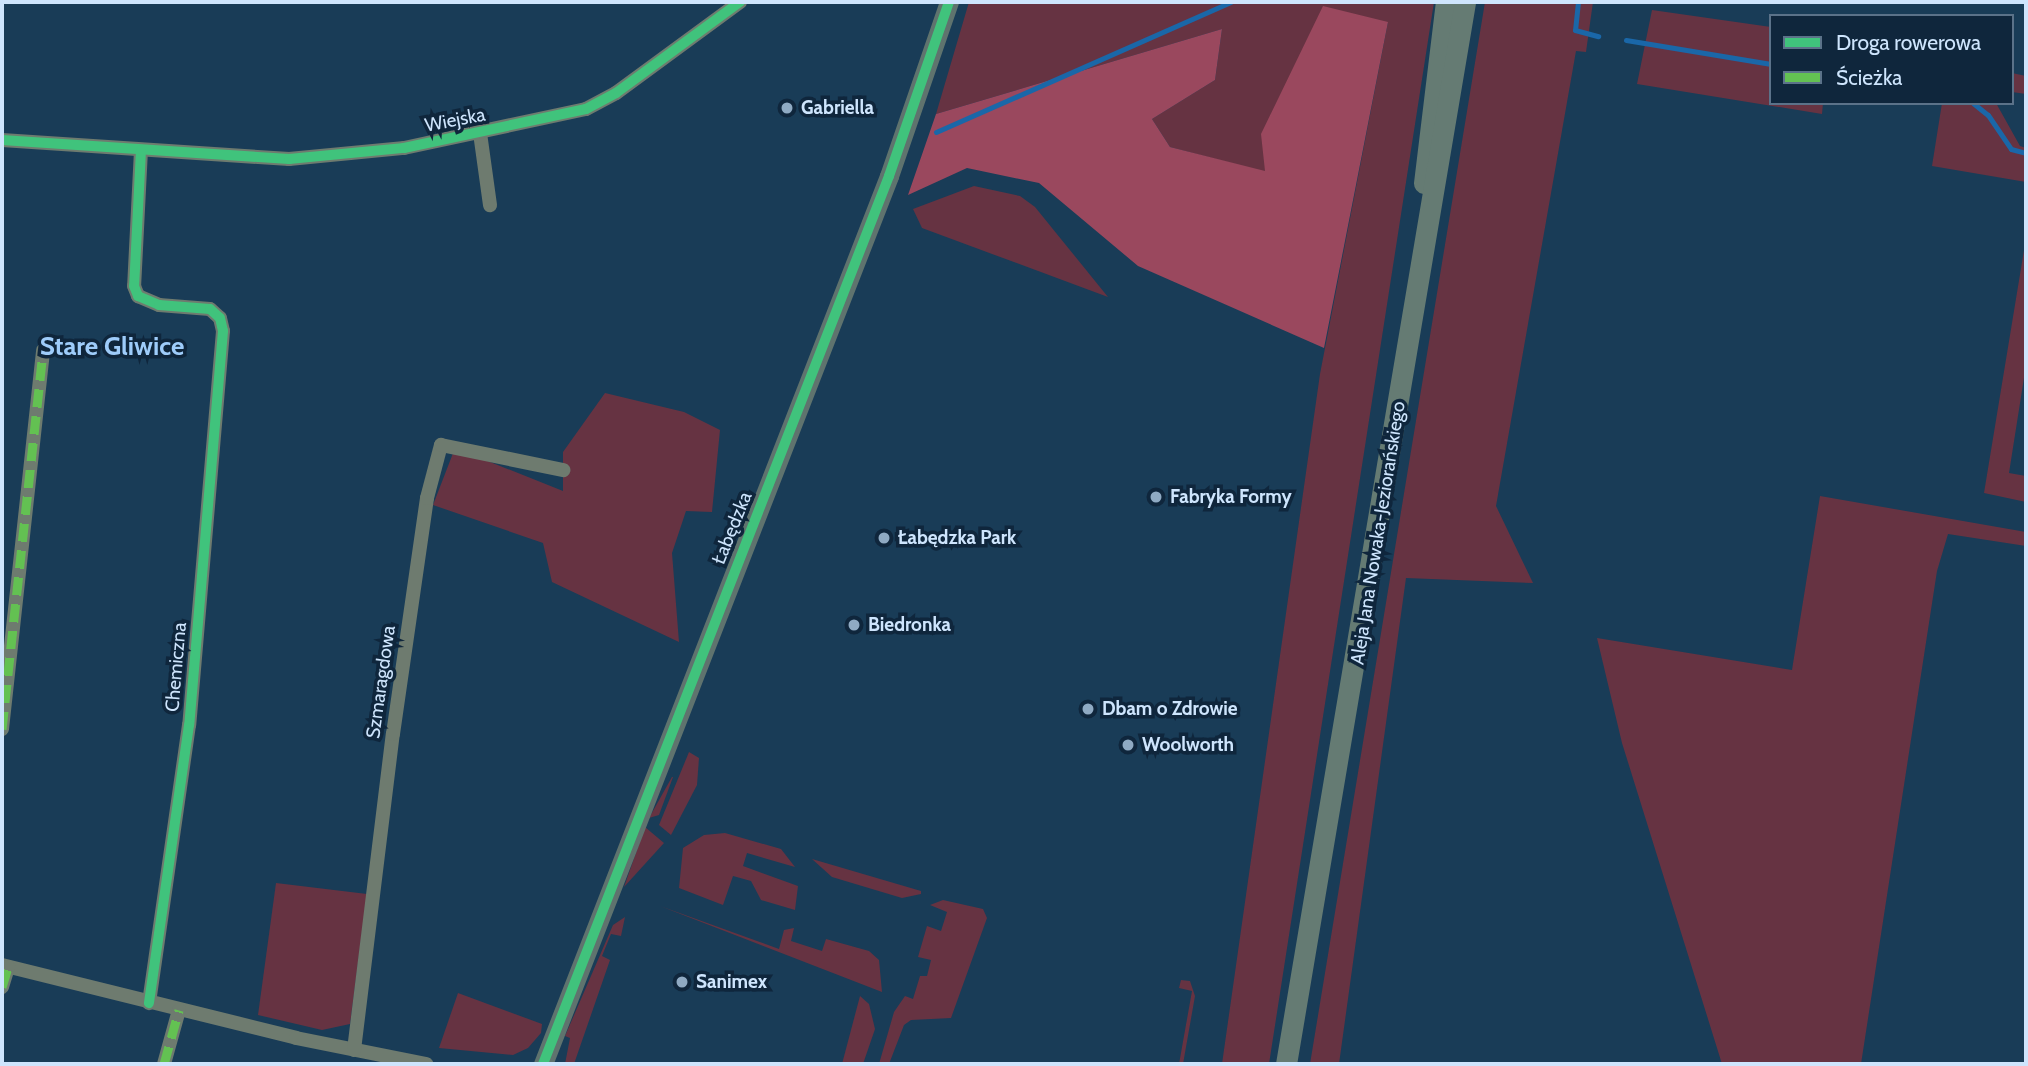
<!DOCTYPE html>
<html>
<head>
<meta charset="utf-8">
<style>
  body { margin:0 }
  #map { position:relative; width:2028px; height:1066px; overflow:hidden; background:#193c57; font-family:Cabin,sans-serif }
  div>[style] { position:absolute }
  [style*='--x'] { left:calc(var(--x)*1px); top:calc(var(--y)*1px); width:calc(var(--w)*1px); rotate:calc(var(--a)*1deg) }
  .green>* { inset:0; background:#663342 }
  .forest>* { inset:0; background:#9a485e }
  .stream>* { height:5px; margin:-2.5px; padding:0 2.5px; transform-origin:2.5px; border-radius:2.5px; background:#1a67a8 }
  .street>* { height:14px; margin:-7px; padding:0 7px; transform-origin:7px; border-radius:7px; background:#6e7b6f }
  .secondary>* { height:19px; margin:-9.5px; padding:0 9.5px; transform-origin:9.5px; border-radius:9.5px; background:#5f736e }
  .primary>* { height:21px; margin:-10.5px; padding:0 10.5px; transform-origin:10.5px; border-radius:10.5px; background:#657b73 }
  .quiet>* { height:9px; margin-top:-4.5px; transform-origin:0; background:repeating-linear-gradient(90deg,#63c152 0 18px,transparent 0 27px) }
  .cycleway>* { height:10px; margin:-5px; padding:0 5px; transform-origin:5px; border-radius:5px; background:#40c37c }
  .dots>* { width:19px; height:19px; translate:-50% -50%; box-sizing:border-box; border:4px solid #0f263c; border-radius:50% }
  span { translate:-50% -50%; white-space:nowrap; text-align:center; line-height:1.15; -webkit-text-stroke:7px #0f263c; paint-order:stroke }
  .poi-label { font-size:19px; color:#cee5fd; font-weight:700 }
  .left { translate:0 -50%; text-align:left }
  .street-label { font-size:19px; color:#cee5fd }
  .district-label { font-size:26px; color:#9eccfa; font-weight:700 }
  .frame { position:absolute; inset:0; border:4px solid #cee5fd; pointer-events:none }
  .legend { position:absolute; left:1769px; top:14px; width:245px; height:91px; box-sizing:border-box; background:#0f263c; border:2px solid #5b7289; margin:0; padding:9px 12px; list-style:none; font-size:21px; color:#cee5fd }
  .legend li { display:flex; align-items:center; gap:14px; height:35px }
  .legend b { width:35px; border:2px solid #5b7289 }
</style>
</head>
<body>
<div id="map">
  <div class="green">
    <div style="clip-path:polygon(969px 2px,1434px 2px,1269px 1064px,1222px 1064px,1320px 374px,1388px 22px,1265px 172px,1170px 147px,1152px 119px,1215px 80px,1222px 29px,936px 114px)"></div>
    <div style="clip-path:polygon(1485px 2px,1593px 2px,1586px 52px,1576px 51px,1496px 506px,1533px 583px,1406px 578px,1339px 1064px,1310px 1064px)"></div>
    <div style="clip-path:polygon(1652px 10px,1771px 27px,1771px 103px,1823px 103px,1822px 114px,1637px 84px)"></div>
    <div style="clip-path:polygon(2012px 73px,2026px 76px,2026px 94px,2012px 92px)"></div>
    <div style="clip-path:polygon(1942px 103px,1996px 103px,2020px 146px,2026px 148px,2026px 182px,1932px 166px)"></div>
    <div style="clip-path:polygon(974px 186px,1020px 196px,1035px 207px,1108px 297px,922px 228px,913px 209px)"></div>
    <div style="clip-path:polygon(2026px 238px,2026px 365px,2009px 473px,2026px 476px,2026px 502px,1984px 493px)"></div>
    <div style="clip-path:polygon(605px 393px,684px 412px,720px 430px,712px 512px,686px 511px,672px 553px,679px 642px,552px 582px,543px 543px,433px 505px,455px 448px,563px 491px,563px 452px)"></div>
    <div style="clip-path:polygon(1820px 496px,2026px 532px,2026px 546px,1948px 534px,1937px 571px,1861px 1064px,1722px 1064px,1622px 743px,1597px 638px,1792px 670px)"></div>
    <div style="clip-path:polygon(689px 752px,699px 758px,697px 785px,671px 835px,659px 825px)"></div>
    <div style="clip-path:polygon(673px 777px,659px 815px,649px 818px,672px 777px)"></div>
    <div style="clip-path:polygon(645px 827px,664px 843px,624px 887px)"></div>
    <div style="clip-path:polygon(725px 833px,781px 849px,795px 867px,747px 853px,743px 866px,798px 886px,795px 910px,761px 900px,751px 881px,733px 876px,723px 905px,679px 888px,683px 848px,704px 835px)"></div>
    <div style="clip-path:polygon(812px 859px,921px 891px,921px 894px,902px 898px,832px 877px)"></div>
    <div style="clip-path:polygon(276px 883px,367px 894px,350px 1024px,322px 1030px,258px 1015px)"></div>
    <div style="clip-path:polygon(943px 900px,983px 909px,987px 918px,951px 1018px,911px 1020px,904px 1025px,889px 1064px,879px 1064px,894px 1012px,905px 996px,913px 999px,920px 976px,927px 976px,931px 960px,918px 957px,927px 926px,941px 931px,947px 912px,930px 905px)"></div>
    <div style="clip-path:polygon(660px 906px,779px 949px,784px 930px,794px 928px,791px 941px,822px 951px,826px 939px,869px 951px,879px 960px,882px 992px)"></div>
    <div style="clip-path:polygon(625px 917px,621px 936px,611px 934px,602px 956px,610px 960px,574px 1064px,565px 1064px,570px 1038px,565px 1036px,613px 925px)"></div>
    <div style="clip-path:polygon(1181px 980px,1190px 981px,1195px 996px,1183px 1064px,1179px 1064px,1192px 991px,1179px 988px)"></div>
    <div style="clip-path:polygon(458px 993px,542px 1024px,541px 1033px,528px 1048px,513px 1055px,439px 1048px)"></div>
    <div style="clip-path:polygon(860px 996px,869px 1004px,875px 1029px,863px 1064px,842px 1064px)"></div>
  </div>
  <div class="forest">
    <div style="clip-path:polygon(1323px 6px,1388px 22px,1324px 348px,1138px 266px,1039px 183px,967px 168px,908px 195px,936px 114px,1222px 29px,1215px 80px,1152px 119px,1170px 147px,1265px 171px,1261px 134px)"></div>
  </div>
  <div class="stream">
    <div style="--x:1578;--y:2;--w:28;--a:96"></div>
    <div style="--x:1575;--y:30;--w:24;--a:15"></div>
    <div style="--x:1626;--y:40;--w:147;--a:9.4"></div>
    <div style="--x:1973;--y:103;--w:19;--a:39"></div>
    <div style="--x:1988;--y:115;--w:41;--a:55.9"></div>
    <div style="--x:2011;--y:149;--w:16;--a:15"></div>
    <div style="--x:936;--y:132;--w:322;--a:-23.8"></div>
  </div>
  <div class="street">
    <div style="--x:480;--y:133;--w:73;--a:82.1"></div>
    <div style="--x:2;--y:140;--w:288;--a:3.8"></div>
    <div style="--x:289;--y:159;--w:116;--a:-5.5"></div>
    <div style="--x:404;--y:148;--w:186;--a:-12.1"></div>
    <div style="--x:586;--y:109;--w:34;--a:-28"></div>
    <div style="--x:616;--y:93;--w:154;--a:-36.3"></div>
    <div style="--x:141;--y:150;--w:136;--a:92.9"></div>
    <div style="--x:134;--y:286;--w:11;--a:68"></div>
    <div style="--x:138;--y:296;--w:23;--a:23"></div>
    <div style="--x:159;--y:305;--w:51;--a:4.5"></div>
    <div style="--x:210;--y:309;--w:13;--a:42"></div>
    <div style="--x:220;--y:318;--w:13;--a:77"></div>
    <div style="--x:223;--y:331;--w:395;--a:94.9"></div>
    <div style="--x:189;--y:725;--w:281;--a:98.2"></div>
    <div style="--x:2;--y:729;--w:381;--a:-83.8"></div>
    <div style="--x:2;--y:965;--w:303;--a:13.9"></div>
    <div style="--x:296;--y:1038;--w:133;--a:11.3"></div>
    <div style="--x:2;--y:987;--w:21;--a:-73"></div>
    <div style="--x:354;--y:1050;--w:318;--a:-83"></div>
    <div style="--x:393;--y:734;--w:238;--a:-81.8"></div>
    <div style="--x:427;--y:498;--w:55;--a:-75.2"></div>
    <div style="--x:441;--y:445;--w:125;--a:11.6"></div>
    <div style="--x:164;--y:1064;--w:56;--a:-74.5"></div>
  </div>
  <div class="secondary">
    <div style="--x:543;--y:1064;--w:953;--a:-68.71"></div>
    <div style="--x:889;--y:176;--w:184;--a:-71"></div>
  </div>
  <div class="primary">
    <div style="--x:1424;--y:183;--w:182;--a:-83.1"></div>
    <div style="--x:1286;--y:1064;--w:1077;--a:-80.43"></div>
  </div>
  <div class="quiet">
    <div style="--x:2;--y:729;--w:381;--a:-83.8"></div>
    <div style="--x:2;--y:987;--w:21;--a:-73"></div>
    <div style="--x:164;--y:1064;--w:56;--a:-74.5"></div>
  </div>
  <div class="cycleway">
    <div style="--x:2;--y:140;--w:288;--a:3.8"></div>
    <div style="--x:289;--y:159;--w:116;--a:-5.5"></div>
    <div style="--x:404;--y:148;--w:186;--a:-12.1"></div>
    <div style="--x:586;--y:109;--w:34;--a:-28"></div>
    <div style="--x:616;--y:93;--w:154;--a:-36.3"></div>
    <div style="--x:141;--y:150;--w:136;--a:92.9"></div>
    <div style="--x:134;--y:286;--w:11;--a:68"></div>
    <div style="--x:138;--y:296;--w:23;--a:23"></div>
    <div style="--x:159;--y:305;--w:51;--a:4.5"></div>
    <div style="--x:210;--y:309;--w:13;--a:42"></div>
    <div style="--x:220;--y:318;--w:13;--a:77"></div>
    <div style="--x:223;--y:331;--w:395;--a:94.9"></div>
    <div style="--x:189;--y:725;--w:281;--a:98.2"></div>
    <div style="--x:543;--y:1064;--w:953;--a:-68.71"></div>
    <div style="--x:889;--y:176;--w:184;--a:-71"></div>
  </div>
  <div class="dots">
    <div style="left:787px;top:108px;background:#8faac3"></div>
    <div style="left:1156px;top:497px;background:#8faac3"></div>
    <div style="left:884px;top:538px;background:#8faac3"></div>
    <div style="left:854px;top:625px;background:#8faac3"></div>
    <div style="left:1088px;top:709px;background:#8faac3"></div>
    <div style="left:1128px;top:745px;background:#8faac3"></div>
    <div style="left:682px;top:982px;background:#8faac3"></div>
  </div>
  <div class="poi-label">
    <span class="left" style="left:801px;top:108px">Gabriella</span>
    <span class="left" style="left:1170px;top:497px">Fabryka Formy</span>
    <span class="left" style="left:898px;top:538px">Łabędzka Park</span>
    <span class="left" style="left:868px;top:625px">Biedronka</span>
    <span class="left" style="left:1102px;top:709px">Dbam o Zdrowie</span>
    <span class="left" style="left:1142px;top:745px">Woolworth</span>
    <span class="left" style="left:696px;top:982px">Sanimex</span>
  </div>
  <div class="street-label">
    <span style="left:455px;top:120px;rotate:-11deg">Wiejska</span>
    <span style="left:732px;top:528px;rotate:-68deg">Łabędzka</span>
    <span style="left:1378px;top:533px;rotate:-81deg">Aleja Jana Nowaka-Jeziorańskiego</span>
    <span style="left:176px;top:667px;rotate:-85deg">Chemiczna</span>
    <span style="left:381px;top:682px;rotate:-82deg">Szmaragdowa</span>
  </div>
  <div class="district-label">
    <span style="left:112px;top:347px">Stare Gliwice</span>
  </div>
  <div class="frame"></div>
  <ul class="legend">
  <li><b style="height:9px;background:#40c37c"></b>Droga rowerowa</li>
  <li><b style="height:9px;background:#63c152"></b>Ścieżka</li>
  </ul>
</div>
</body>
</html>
